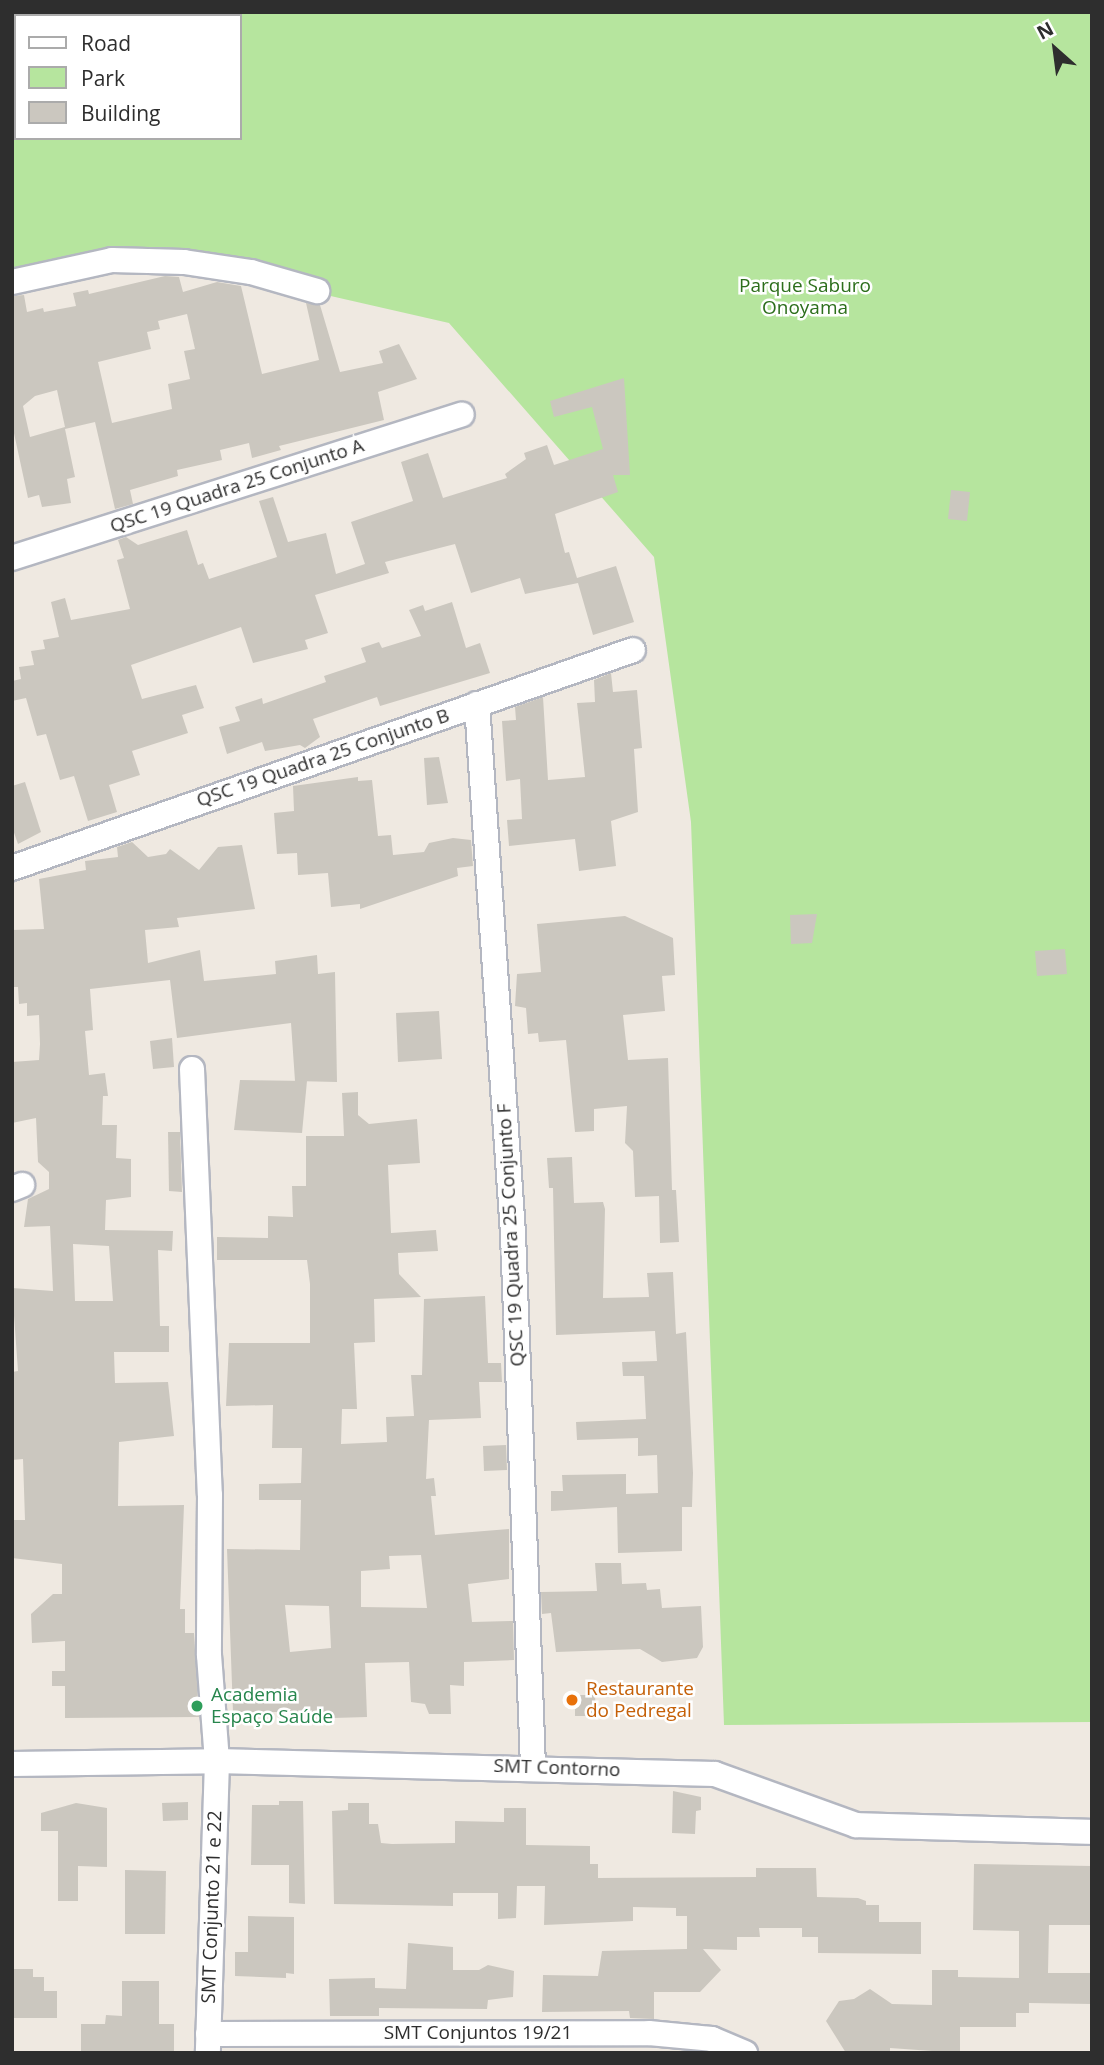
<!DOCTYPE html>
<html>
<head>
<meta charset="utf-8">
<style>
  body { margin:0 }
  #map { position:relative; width:1104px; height:2065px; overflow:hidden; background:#efe9e1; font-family:"Open Sans",sans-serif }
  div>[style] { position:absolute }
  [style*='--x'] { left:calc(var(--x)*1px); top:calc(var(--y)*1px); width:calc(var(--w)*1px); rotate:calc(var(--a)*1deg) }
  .green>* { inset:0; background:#b6e59e }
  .building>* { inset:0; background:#cbc7bf }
  .roads { filter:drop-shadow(2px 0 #b4b7c1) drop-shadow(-2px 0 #b4b7c1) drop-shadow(0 2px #b4b7c1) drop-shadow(0 -2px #b4b7c1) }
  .minor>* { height:24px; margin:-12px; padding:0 12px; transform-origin:12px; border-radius:12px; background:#fff }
  .dots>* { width:19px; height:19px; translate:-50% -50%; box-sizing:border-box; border:4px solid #fff; border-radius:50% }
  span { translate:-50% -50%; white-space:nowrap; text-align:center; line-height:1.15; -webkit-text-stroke:5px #fff; paint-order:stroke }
  .park-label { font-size:19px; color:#2c6e1b }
  .street-label { font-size:19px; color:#2e2e2e }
  .food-label { font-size:19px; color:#c56008 }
  .left { translate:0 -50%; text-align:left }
  .leisure-label { font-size:19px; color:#27864d }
  .frame { position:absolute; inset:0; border:14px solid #2e2e2e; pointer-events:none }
  .legend { position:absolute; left:14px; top:14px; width:228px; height:126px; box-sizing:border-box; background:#fff; border:2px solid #ababab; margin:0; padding:9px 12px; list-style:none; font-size:21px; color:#2e2e2e }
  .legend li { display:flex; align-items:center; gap:14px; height:35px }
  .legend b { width:35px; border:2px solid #ababab }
  .north { position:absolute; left:1020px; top:14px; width:70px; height:70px; -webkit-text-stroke:5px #fff; paint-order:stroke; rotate:332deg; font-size:19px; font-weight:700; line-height:28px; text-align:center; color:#2e2e2e }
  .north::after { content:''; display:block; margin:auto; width:24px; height:32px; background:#2e2e2e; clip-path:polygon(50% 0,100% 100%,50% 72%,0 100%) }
</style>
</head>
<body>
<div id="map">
  <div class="green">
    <div style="clip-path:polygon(evenodd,12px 12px,1092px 12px,1092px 1722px,724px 1725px,691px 822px,654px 557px,449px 323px,124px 249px,12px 277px,12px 12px,16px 16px,240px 16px,240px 138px,16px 138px,16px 16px)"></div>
  </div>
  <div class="building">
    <div style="clip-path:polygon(evenodd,165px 276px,179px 277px,183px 292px,217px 282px,241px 286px,262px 374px,319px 360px,306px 303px,320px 305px,340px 372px,383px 363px,379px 351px,399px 344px,417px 379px,378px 392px,384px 420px,279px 446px,281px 450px,252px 458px,249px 443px,220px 450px,222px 460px,177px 470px,178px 476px,130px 490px,133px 504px,115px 509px,95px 422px,65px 429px,75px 477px,67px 479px,71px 503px,42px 507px,39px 495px,28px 498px,12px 424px,12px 296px,24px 295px,27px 312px,43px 308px,44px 312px,76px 306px,73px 293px,88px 290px,89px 294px,165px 276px,187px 314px,195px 349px,184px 351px,190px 379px,168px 384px,172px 409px,112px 423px,98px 362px,151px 349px,147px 332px,160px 329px,158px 321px,187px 314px,165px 276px,57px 390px,65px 427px,30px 437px,23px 406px,35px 396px,57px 390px)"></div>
    <div style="clip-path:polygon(624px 378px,630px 475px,613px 475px,618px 492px,555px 514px,565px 553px,569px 552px,577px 578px,616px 566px,634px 622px,593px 635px,578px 583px,525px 594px,520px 578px,471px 593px,455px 544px,385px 562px,389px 573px,315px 595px,328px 633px,305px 640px,308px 649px,253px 663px,241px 627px,131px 665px,142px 699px,196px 685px,204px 708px,182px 715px,188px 733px,132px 751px,140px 775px,109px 785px,117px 812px,88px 821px,74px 776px,60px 780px,46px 734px,37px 736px,26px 698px,12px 701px,12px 681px,21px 679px,19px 667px,34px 665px,31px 651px,45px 649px,43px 640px,59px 637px,51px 602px,65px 598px,71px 620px,130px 609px,117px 560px,124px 558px,118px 540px,126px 537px,138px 545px,187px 530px,198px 565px,203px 563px,209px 579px,277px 557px,259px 501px,273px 497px,288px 542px,326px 533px,336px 574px,365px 564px,351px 522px,413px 501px,401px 462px,428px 453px,443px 498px,507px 478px,505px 474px,526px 459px,524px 453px,547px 445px,554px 465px,603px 449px,592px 407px,554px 417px,550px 401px)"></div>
    <div style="clip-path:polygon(951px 490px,970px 492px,967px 521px,948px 519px)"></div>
    <div style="clip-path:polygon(452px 602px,466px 648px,480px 643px,490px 673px,380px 706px,377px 697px,313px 719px,320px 737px,305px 748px,300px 745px,265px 751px,262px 742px,227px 754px,219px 727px,240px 721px,235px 707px,262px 698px,263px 704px,326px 682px,324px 676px,366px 662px,361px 648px,379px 642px,382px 648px,421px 636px,409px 610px,423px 605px,425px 611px)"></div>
    <div style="clip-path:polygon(611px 673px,613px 692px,637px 690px,642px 748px,634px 749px,638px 812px,611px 821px,616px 866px,579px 871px,575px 839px,509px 846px,507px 820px,522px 819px,520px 779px,506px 781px,502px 721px,516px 720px,515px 707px,543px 697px,548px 780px,585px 777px,577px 703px,595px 702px,594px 680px)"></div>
    <div style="clip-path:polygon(439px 757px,448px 803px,427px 805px,424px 758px)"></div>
    <div style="clip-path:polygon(358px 777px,358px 781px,372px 780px,378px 836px,391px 835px,393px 855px,424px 852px,429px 843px,453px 838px,471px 840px,473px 866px,457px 868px,458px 876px,360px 909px,360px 904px,331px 907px,328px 873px,298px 875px,297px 853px,277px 854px,274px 813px,294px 811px,293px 786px)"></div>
    <div style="clip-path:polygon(25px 782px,41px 832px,18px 844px,12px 827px,12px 786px)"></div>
    <div style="clip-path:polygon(evenodd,132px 842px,148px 857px,166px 854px,170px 849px,199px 870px,218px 847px,242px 845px,255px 909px,177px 918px,179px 927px,145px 930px,148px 963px,200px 950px,204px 981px,276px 974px,275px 961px,317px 955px,318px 974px,335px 972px,337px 1082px,295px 1081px,291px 1023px,177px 1038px,170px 980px,90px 989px,93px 1030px,85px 1031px,89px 1075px,105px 1073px,108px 1096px,103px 1096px,102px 1125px,117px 1125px,116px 1158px,131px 1159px,131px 1197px,106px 1200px,105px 1230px,173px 1231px,172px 1251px,158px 1250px,160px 1326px,169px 1326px,169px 1352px,114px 1352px,115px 1383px,168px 1382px,174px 1436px,119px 1442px,118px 1506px,184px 1505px,180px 1609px,185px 1609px,185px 1633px,194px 1633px,199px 1717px,65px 1718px,65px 1686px,52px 1686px,52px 1671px,65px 1671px,65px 1641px,32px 1643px,31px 1614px,53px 1594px,62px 1594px,62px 1564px,12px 1558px,12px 1520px,25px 1520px,23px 1459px,12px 1460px,12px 1372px,18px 1371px,12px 1288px,53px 1291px,50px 1226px,24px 1227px,28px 1199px,49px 1189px,49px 1172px,38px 1162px,36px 1118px,12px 1123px,12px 1062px,39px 1060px,40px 1044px,39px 1015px,27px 1016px,27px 1003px,19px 1004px,18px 987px,12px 987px,12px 930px,44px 929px,39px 879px,86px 870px,85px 861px,118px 857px,117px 847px,132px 842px,73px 1244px,109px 1246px,113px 1301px,75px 1301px,73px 1244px)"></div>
    <div style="clip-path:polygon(817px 914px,812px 943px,791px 944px,790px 915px)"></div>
    <div style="clip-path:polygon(625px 916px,673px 938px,675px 975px,662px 976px,665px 1011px,623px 1015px,628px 1060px,668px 1058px,672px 1190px,676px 1190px,679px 1242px,660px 1243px,659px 1196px,635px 1197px,633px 1151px,625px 1143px,627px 1106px,594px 1109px,594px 1131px,575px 1132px,566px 1040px,539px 1042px,538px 1033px,528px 1034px,526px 1008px,515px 1006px,517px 974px,541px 972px,537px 924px)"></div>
    <div style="clip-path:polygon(1065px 949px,1067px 974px,1037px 976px,1035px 951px)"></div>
    <div style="clip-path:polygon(439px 1011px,442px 1059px,398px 1062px,396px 1013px)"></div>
    <div style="clip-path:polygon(172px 1038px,174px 1067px,153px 1069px,150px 1041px)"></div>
    <div style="clip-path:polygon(240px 1080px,307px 1081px,302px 1133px,234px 1130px)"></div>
    <div style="clip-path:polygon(evenodd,358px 1092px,358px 1115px,369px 1124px,417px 1119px,420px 1163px,388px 1165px,391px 1233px,436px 1230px,438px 1251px,398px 1253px,399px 1274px,421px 1297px,374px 1299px,375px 1342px,354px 1343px,357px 1409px,342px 1409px,341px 1444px,387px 1442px,386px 1417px,414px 1416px,411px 1375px,422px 1375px,424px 1299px,485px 1296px,488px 1363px,501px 1363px,502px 1382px,479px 1382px,481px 1418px,429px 1420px,426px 1479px,434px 1478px,436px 1496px,431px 1496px,435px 1535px,509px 1529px,509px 1579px,468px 1584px,472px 1622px,513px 1621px,514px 1660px,464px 1662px,464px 1686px,450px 1685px,451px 1714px,429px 1714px,425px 1704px,411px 1702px,409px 1662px,365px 1663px,367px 1717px,333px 1718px,333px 1712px,233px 1712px,227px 1549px,300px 1550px,301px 1500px,259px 1500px,259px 1484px,301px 1483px,302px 1448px,272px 1448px,273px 1405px,226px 1406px,229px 1343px,310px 1343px,310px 1284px,307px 1260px,217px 1260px,217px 1237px,268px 1238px,268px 1216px,293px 1217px,292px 1186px,306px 1186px,306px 1136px,344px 1136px,342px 1093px,358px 1092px,421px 1555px,427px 1608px,361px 1607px,361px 1571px,390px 1569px,389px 1556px,421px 1555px,358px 1092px,285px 1605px,329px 1606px,331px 1648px,290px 1652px,285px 1605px)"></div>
    <div style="clip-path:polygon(168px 1132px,180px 1132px,182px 1192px,169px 1191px)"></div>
    <div style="clip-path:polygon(572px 1157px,574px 1203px,603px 1202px,605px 1209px,603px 1298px,649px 1297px,647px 1273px,673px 1272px,676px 1334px,686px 1332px,693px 1473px,692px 1507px,682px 1507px,682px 1551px,618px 1553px,617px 1507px,551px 1511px,551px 1491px,563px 1491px,562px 1475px,626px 1474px,626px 1494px,658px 1493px,657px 1455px,638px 1456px,638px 1438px,577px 1440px,576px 1422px,646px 1419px,644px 1376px,623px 1376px,622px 1362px,657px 1361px,655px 1331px,556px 1335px,553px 1188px,549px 1188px,547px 1158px)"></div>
    <div style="clip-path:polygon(506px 1445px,507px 1470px,484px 1471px,483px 1446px)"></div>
    <div style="clip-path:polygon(595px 1563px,621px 1563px,622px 1584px,646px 1583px,647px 1590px,660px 1589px,662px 1608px,701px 1606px,703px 1647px,697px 1658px,662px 1662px,640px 1649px,556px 1652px,551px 1613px,542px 1614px,541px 1592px,597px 1591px)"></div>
    <div style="clip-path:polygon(575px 1695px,595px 1695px,596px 1716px,575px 1716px)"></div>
    <div style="clip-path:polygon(673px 1791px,701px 1797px,701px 1810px,696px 1811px,695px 1834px,672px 1833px)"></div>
    <div style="clip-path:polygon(279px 1801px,303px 1801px,305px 1904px,289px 1903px,289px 1865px,251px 1865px,252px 1805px,279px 1805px)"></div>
    <div style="clip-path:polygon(188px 1802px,188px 1820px,163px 1821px,162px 1803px)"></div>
    <div style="clip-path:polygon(76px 1803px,107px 1808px,107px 1867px,78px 1866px,78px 1901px,58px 1901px,58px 1831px,41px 1831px,41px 1813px)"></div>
    <div style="clip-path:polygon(348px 1803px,369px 1803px,369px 1824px,378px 1824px,381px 1843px,392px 1844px,455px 1843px,455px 1821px,504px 1822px,504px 1808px,526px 1808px,526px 1845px,590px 1846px,590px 1864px,598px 1864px,598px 1878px,756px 1877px,756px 1868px,816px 1868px,817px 1897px,858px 1898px,866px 1901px,866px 1905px,879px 1905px,879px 1922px,921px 1922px,921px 1954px,818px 1953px,818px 1937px,802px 1937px,802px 1928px,759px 1928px,760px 1937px,737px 1937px,737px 1950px,703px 1949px,721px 1970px,700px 1992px,654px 1992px,654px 2019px,630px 2018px,629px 2011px,542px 2012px,543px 1975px,598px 1976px,602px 1951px,687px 1949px,687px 1916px,676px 1916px,676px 1908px,633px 1907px,633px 1921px,544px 1925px,545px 1886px,517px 1886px,516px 1918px,498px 1919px,498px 1893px,453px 1893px,453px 1906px,334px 1904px,332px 1811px,348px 1810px)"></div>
    <div style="clip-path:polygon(974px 1864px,1092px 1866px,1092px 1925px,1049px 1925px,1048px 1973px,1092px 1973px,1092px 2004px,1029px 2003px,1029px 2013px,1016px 2013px,1016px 2027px,960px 2027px,960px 2053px,890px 2048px,890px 2053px,846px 2053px,826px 2021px,839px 2001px,854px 1999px,870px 1989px,892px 2004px,932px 2005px,932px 1970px,958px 1970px,958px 1977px,1019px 1978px,1019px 1931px,973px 1930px)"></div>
    <div style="clip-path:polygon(125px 1870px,166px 1871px,165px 1934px,125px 1934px)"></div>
    <div style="clip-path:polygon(248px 1916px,294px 1917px,294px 1974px,286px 1973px,286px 1978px,235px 1976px,235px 1952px,248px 1952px)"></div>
    <div style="clip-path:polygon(408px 1943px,453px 1947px,453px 1970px,479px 1970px,488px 1965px,514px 1971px,513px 1997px,488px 2000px,487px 2009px,379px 2008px,379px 2016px,330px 2016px,329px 1979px,375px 1978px,375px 1988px,406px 1989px)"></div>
    <div style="clip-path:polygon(12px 1969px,33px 1969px,33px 1977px,44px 1977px,44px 1991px,57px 1991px,57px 2018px,12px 2018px)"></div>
    <div style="clip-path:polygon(122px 1981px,159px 1981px,159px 2024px,174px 2024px,174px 2053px,81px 2053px,81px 2024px,105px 2024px,106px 2015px,122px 2016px)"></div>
  </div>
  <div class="roads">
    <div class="minor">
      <div style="--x:12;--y:282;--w:102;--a:-12.4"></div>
      <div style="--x:112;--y:260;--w:72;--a:1.6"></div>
      <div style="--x:184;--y:262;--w:68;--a:8.5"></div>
      <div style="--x:251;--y:272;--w:69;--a:16.1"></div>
      <div style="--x:12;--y:558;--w:472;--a:-17.7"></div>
      <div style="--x:477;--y:704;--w:531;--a:86.11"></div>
      <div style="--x:513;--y:1234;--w:533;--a:87.85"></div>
      <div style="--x:12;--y:868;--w:658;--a:-19.34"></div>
      <div style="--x:192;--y:1069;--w:426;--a:87.6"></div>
      <div style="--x:210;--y:1495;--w:160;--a:90.4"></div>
      <div style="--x:209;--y:1655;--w:106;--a:85.7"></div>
      <div style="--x:217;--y:1761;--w:292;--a:91.8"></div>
      <div style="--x:12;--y:1189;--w:11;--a:-22"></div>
      <div style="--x:12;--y:1764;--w:205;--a:-0.8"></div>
      <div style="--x:217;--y:1761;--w:498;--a:1.5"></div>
      <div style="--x:715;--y:1774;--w:150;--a:19.9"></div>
      <div style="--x:856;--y:1825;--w:236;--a:1.7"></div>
      <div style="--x:208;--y:2034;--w:441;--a:-0.1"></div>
      <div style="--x:649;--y:2033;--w:63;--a:5.4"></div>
      <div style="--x:712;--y:2039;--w:36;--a:23"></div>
    </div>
  </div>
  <div class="dots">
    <div style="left:572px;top:1700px;background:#e8710a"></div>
    <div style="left:197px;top:1706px;background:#2e9e5b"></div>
  </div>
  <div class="park-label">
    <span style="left:805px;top:297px">Parque Saburo<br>Onoyama</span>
  </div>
  <div class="street-label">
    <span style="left:237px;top:486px;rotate:-18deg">QSC 19 Quadra 25 Conjunto A</span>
    <span style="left:323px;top:758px;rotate:-19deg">QSC 19 Quadra 25 Conjunto B</span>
    <span style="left:511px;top:1235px;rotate:-93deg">QSC 19 Quadra 25 Conjunto F</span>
    <span style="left:557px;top:1768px;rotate:2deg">SMT Contorno</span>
    <span style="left:212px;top:1907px;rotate:-88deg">SMT Conjunto 21 e 22</span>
    <span style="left:478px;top:2033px">SMT Conjuntos 19/21</span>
  </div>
  <div class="food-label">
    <span class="left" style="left:586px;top:1700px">Restaurante<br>do Pedregal</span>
  </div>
  <div class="leisure-label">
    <span class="left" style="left:211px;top:1706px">Academia<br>Espaço Saúde</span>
  </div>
  <div class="frame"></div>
  <ul class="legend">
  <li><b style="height:9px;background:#fff"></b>Road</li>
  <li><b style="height:19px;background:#b6e59e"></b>Park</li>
  <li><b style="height:19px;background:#cbc7bf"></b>Building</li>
  </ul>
  <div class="north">N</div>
</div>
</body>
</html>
